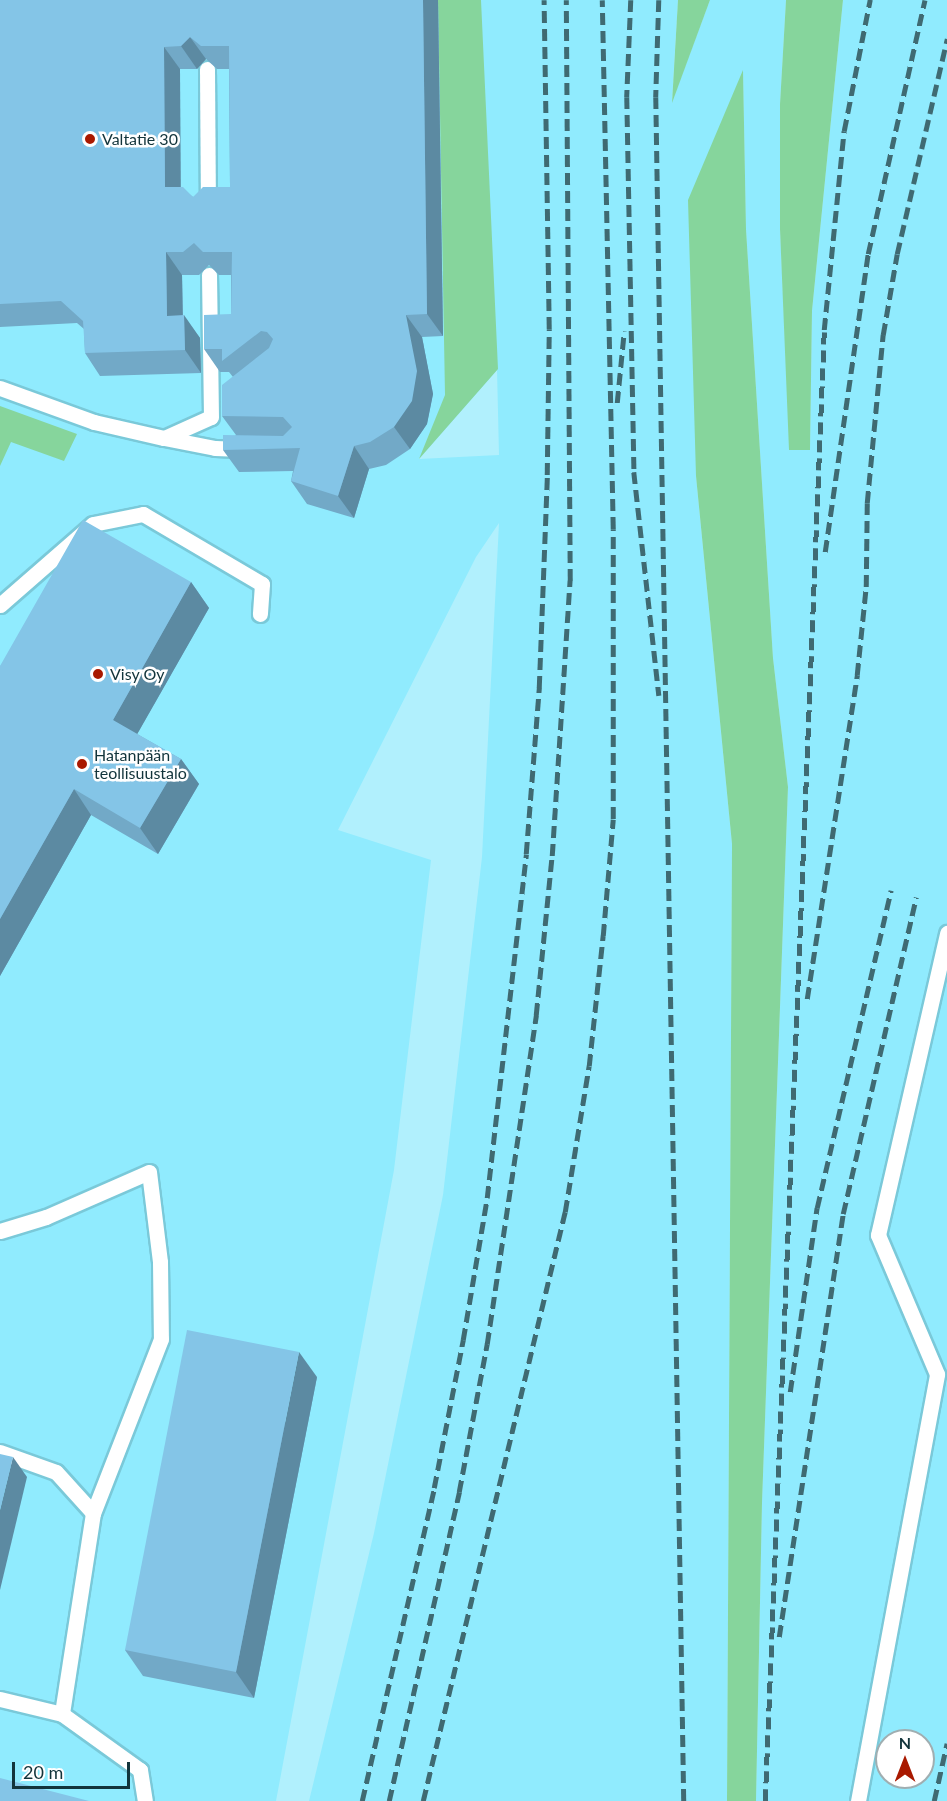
<!DOCTYPE html>
<html>
<head>
<meta charset="utf-8">
<style>
  body { margin:0 }
  #map { position:relative; width:947px; height:1801px; overflow:hidden; background:#b1f0fd; font-family:Lato,sans-serif }
  div>[style] { position:absolute }
  [style*='--x'] { left:calc(var(--x)*1px); top:calc(var(--y)*1px); width:calc(var(--w)*1px); rotate:calc(var(--a)*1deg) }
  .built>* { inset:0; background:#90ebfe }
  .green>* { inset:0; background:#86d59c }
  .roads { filter:drop-shadow(2px 0 #7ac9d9) drop-shadow(-2px 0 #7ac9d9) drop-shadow(0 2px #7ac9d9) drop-shadow(0 -2px #7ac9d9) }
  .service>* { height:15px; margin:-7.5px; padding:0 7.5px; transform-origin:7.5px; border-radius:7.5px; background:#fff }
  .rail>* { height:4.5px; margin-top:-2.25px; transform-origin:0; background:repeating-linear-gradient(90deg,#3f6a72 0 12px,transparent 0 18px) }
  .wall>* { inset:0; background:#72a9c7 }
  .shaded-wall>* { inset:0; background:#5c8aa2 }
  .building>* { inset:0; background:#84c5e7 }
  .dots>* { width:16px; height:16px; translate:-50% -50%; box-sizing:border-box; border:3px solid #fff; border-radius:50% }
  span { translate:-50% -50%; white-space:nowrap; text-align:center; line-height:1.15; -webkit-text-stroke:5px #fff; paint-order:stroke }
  .poi-label { font-size:16px; color:#12343b }
  .left { translate:0 -50%; text-align:left }
  .north { position:absolute; left:875px; top:1729px; width:60px; height:60px; box-sizing:border-box; background:#fff; border:2px solid #a0aeb1; border-radius:50%; rotate:0deg; font-size:16px; font-weight:700; line-height:24px; text-align:center; color:#12343b }
  .north::after { content:''; display:block; margin:auto; width:21px; height:27px; background:#a91900; clip-path:polygon(50% 0,100% 100%,50% 72%,0 100%) }
  .scale { position:absolute; left:12px; top:1762px; width:118px; height:27px; box-sizing:border-box; border:3px solid #12343b; border-top:0; padding-left:8px; font-size:18px; line-height:21px; white-space:nowrap; color:#12343b; -webkit-text-stroke:4px #fff; paint-order:stroke }
</style>
</head>
<body>
<div id="map">
  <div class="built">
    <div style="clip-path:polygon(evenodd,0 0,678px 0,672px 101px,710px 0,786px 0,780px 104px,780px 229px,790px 450px,810px 450px,812px 311px,843px 0,947px 0,947px 1801px,756px 1801px,762px 1503px,788px 787px,773px 658px,746px 229px,743px 72px,696px 476px,732px 844px,727px 1801px,309px 1801px,374px 1533px,443px 1195px,482px 857px,499px 523px,476px 557px,338px 830px,431px 860px,394px 1170px,276px 1801px,0 1801px,0 0,497px 370px,499px 455px,419px 459px,497px 370px,0 0,887px 1741px,923px 1741px,923px 1777px,887px 1777px,887px 1741px)"></div>
  </div>
  <div class="green">
    <div style="clip-path:polygon(438px 0,481px 0,498px 369px,419px 459px,445px 395px)"></div>
    <div style="clip-path:polygon(678px 0,710px 0,672px 103px)"></div>
    <div style="clip-path:polygon(786px 0,843px 0,812px 311px,810px 450px,789px 450px,780px 229px,780px 104px)"></div>
    <div style="clip-path:polygon(743px 70px,746px 229px,773px 658px,788px 787px,762px 1503px,756px 1801px,727px 1801px,732px 844px,696px 476px,688px 200px)"></div>
    <div style="clip-path:polygon(0 406px,77px 434px,64px 461px,11px 442px,0 466px)"></div>
  </div>
  <div class="roads">
    <div class="service">
      <div style="--x:207;--y:69;--w:138;--a:89.6"></div>
      <div style="--x:0;--y:388;--w:100;--a:19.9"></div>
      <div style="--x:94;--y:422;--w:72;--a:12.9"></div>
      <div style="--x:164;--y:438;--w:51;--a:-24.1"></div>
      <div style="--x:211;--y:417;--w:142;--a:-90.8"></div>
      <div style="--x:164;--y:438;--w:52;--a:11.1"></div>
      <div style="--x:215;--y:448;--w:26;--a:2"></div>
      <div style="--x:0;--y:605;--w:123;--a:-41.1"></div>
      <div style="--x:93;--y:524;--w:51;--a:-11.3"></div>
      <div style="--x:143;--y:514;--w:138;--a:30.5"></div>
      <div style="--x:262;--y:584;--w:30;--a:94"></div>
      <div style="--x:0;--y:1231;--w:48;--a:-16.9"></div>
      <div style="--x:46;--y:1217;--w:112;--a:-23.6"></div>
      <div style="--x:149;--y:1172;--w:91;--a:83"></div>
      <div style="--x:160;--y:1262;--w:77;--a:89.3"></div>
      <div style="--x:161;--y:1339;--w:187;--a:111.3"></div>
      <div style="--x:93;--y:1513;--w:203;--a:98.8"></div>
      <div style="--x:0;--y:1452;--w:59;--a:19.7"></div>
      <div style="--x:56;--y:1472;--w:55;--a:47.9"></div>
      <div style="--x:0;--y:1699;--w:64;--a:13.6"></div>
      <div style="--x:62;--y:1714;--w:96;--a:35.7"></div>
      <div style="--x:140;--y:1770;--w:31;--a:81"></div>
      <div style="--x:858;--y:1801;--w:434;--a:-79.5"></div>
      <div style="--x:937;--y:1374;--w:151;--a:-113"></div>
      <div style="--x:878;--y:1235;--w:310;--a:-77.1"></div>
    </div>
  </div>
  <div class="rail">
    <div style="--x:631;--y:0;--w:97;--a:92.4"></div>
    <div style="--x:627;--y:97;--w:375;--a:88.9"></div>
    <div style="--x:634;--y:472;--w:225;--a:83.6"></div>
    <div style="--x:659;--y:0;--w:97;--a:91.8"></div>
    <div style="--x:656;--y:97;--w:1704;--a:89.06"></div>
    <div style="--x:617;--y:403;--w:72;--a:-84.4"></div>
    <div style="--x:825;--y:552;--w:301;--a:-81.8"></div>
    <div style="--x:868;--y:254;--w:260;--a:-77.4"></div>
    <div style="--x:807;--y:999;--w:328;--a:-81.2"></div>
    <div style="--x:857;--y:675;--w:88;--a:-84.2"></div>
    <div style="--x:866;--y:587;--w:84;--a:-89.3"></div>
    <div style="--x:867;--y:503;--w:169;--a:-84.6"></div>
    <div style="--x:883;--y:335;--w:82;--a:-80.2"></div>
    <div style="--x:897;--y:254;--w:221;--a:-76.9"></div>
    <div style="--x:790;--y:1392;--w:186;--a:-81.7"></div>
    <div style="--x:817;--y:1208;--w:326;--a:-76.9"></div>
    <div style="--x:779;--y:1637;--w:428;--a:-81.4"></div>
    <div style="--x:843;--y:1214;--w:325;--a:-77"></div>
    <div style="--x:362;--y:1801;--w:321;--a:-77"></div>
    <div style="--x:434;--y:1488;--w:151;--a:-78.9"></div>
    <div style="--x:463;--y:1340;--w:144;--a:-80.4"></div>
    <div style="--x:487;--y:1198;--w:346;--a:-83.5"></div>
    <div style="--x:526;--y:854;--w:167;--a:-85.5"></div>
    <div style="--x:539;--y:688;--w:213;--a:-87.8"></div>
    <div style="--x:547;--y:475;--w:146;--a:-89.2"></div>
    <div style="--x:549;--y:329;--w:329;--a:-90.9"></div>
    <div style="--x:389;--y:1801;--w:317;--a:-77.2"></div>
    <div style="--x:459;--y:1492;--w:151;--a:-79.3"></div>
    <div style="--x:487;--y:1344;--w:333;--a:-81.5"></div>
    <div style="--x:536;--y:1015;--w:160;--a:-84.3"></div>
    <div style="--x:552;--y:856;--w:276;--a:-86.3"></div>
    <div style="--x:570;--y:581;--w:581;--a:-90.39"></div>
    <div style="--x:423;--y:1801;--w:606;--a:-76.45"></div>
    <div style="--x:565;--y:1212;--w:148;--a:-80.7"></div>
    <div style="--x:589;--y:1066;--w:131;--a:-83.9"></div>
    <div style="--x:603;--y:936;--w:117;--a:-85.1"></div>
    <div style="--x:613;--y:819;--w:290;--a:-90"></div>
    <div style="--x:613;--y:529;--w:529;--a:-91.19"></div>
    <div style="--x:765;--y:1801;--w:1472;--a:-87.7"></div>
    <div style="--x:824;--y:330;--w:200;--a:-84.3"></div>
    <div style="--x:844;--y:131;--w:134;--a:-78.8"></div>
    <div style="--x:934;--y:1801;--w:59;--a:-77.4"></div>
  </div>
  <div class="wall">
    <div style="clip-path:polygon(evenodd,0 0,438px 0,443px 336px,422px 337px,433px 394px,427px 424px,410px 449px,386px 465px,369px 469px,354px 518px,307px 504px,291px 481px,293px 471px,239px 472px,223px 450px,236px 435px,222px 416px,233px 377px,229px 372px,220px 372px,204px 349px,231px 314px,231px 275px,219px 275px,209px 265px,199px 275px,182px 275px,183px 315px,200px 338px,201px 373px,100px 376px,85px 353px,84px 329px,77px 323px,0 327px,0 0,206px 59px,217px 69px,229px 69px,230px 187px,193px 197px,180px 187px,180px 69px,197px 69px,206px 59px)"></div>
    <div style="clip-path:polygon(191px 582px,209px 608px,137px 734px,181px 759px,199px 784px,158px 854px,91px 815px,0 976px,0 666px)"></div>
    <div style="clip-path:polygon(317px 1377px,254px 1698px,143px 1676px,125px 1650px)"></div>
  </div>
  <div class="shaded-wall">
    <div style="clip-path:polygon(423px 0,438px 0,443px 336px,427px 314px)"></div>
    <div style="clip-path:polygon(190px 37px,206px 59px,197px 69px,181px 46px)"></div>
    <div style="clip-path:polygon(164px 47px,180px 69px,181px 210px,165px 187px)"></div>
    <div style="clip-path:polygon(166px 252px,182px 275px,183px 338px,167px 316px)"></div>
    <div style="clip-path:polygon(184px 315px,200px 338px,201px 373px,185px 350px)"></div>
    <div style="clip-path:polygon(406px 315px,422px 337px,433px 394px,427px 424px,410px 449px,394px 427px)"></div>
    <div style="clip-path:polygon(354px 446px,369px 469px,354px 518px,338px 496px)"></div>
    <div style="clip-path:polygon(191px 582px,209px 608px,131px 745px,113px 720px)"></div>
    <div style="clip-path:polygon(181px 759px,199px 784px,158px 854px,140px 828px)"></div>
    <div style="clip-path:polygon(74px 789px,91px 815px,0 976px,0 919px)"></div>
    <div style="clip-path:polygon(299px 1352px,317px 1377px,254px 1698px,236px 1672px)"></div>
    <div style="clip-path:polygon(13px 1457px,27px 1477px,0 1590px,0 1510px)"></div>
  </div>
  <div class="building">
    <div style="clip-path:polygon(evenodd,0 0,423px 0,427px 314px,406px 315px,417px 371px,412px 401px,394px 427px,370px 442px,354px 446px,338px 496px,291px 481px,300px 448px,223px 450px,223px 435px,283px 436px,292px 427px,283px 417px,222px 416px,222px 385px,269px 348px,273px 339px,267px 332px,261px 331px,222px 361px,222px 349px,204px 349px,204px 315px,231px 314px,232px 252px,203px 252px,194px 243px,183px 252px,166px 252px,167px 316px,184px 315px,185px 350px,85px 353px,83px 321px,61px 301px,0 304px,0 0,190px 37px,201px 46px,229px 46px,230px 187px,203px 187px,193px 197px,183px 187px,165px 187px,164px 47px,181px 46px,190px 37px)"></div>
    <div style="clip-path:polygon(83px 520px,191px 582px,113px 720px,181px 759px,140px 828px,74px 789px,0 919px,0 666px)"></div>
    <div style="clip-path:polygon(187px 1330px,299px 1352px,236px 1672px,125px 1650px)"></div>
    <div style="clip-path:polygon(0 1454px,13px 1457px,0 1510px)"></div>
    <div style="clip-path:polygon(0 1778px,89px 1801px,0 1801px)"></div>
  </div>
  <div class="dots">
    <div style="left:90px;top:139px;background:#a91900"></div>
    <div style="left:98px;top:674px;background:#a91900"></div>
    <div style="left:82px;top:764px;background:#a91900"></div>
  </div>
  <div class="poi-label">
    <span class="left" style="left:102px;top:139px">Valtatie 30</span>
    <span class="left" style="left:110px;top:674px">Visy Oy</span>
    <span class="left" style="left:94px;top:764px">Hatanpään<br>teollisuustalo</span>
  </div>
  <div class="north">N</div>
  <div class="scale">20 m</div>
</div>
</body>
</html>
